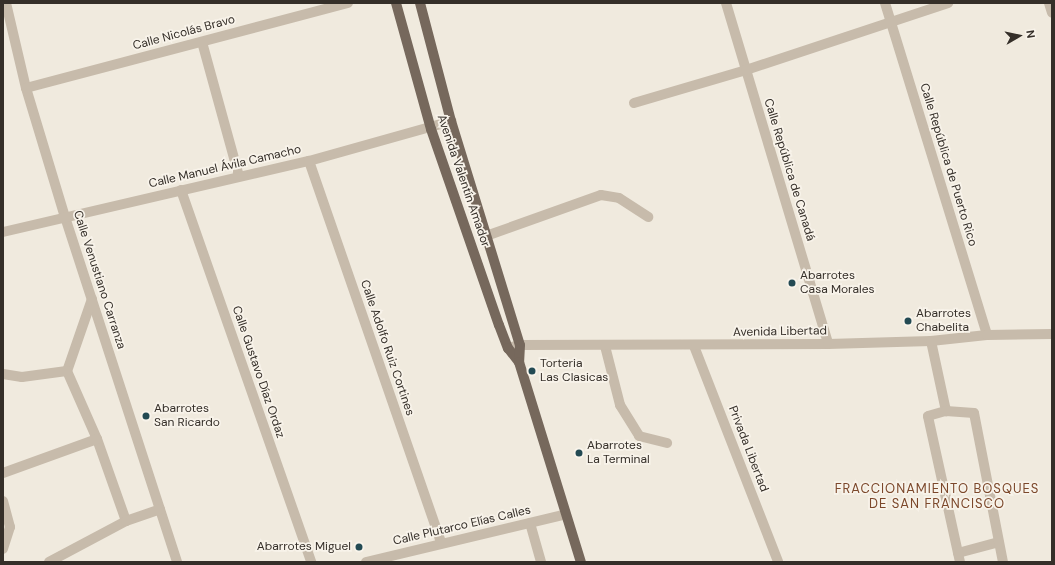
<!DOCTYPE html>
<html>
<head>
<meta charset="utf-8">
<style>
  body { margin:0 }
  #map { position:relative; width:1055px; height:565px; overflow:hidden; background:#f0eade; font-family:"DM Sans",sans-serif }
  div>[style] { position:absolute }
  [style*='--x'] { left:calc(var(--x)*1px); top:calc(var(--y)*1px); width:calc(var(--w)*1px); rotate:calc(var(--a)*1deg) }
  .minor>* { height:10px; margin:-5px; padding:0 5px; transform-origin:5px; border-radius:5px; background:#c7bbab }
  .major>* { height:10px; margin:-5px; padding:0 5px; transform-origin:5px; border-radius:5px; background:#76685c }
  .dots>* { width:11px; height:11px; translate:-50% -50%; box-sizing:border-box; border:2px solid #f8f3ea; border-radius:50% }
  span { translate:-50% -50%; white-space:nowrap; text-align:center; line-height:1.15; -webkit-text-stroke:3.5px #f8f3ea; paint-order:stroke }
  .street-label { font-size:12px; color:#352f29 }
  .poi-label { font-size:12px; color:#352f29 }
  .left { translate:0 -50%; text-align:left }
  .right { translate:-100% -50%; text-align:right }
  .neighbourhood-label { font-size:13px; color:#7c482b; letter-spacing:1px }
  .frame { position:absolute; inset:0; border:4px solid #352f29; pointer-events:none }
  .north { position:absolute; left:999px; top:16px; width:40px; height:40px; -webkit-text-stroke:3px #f8f3ea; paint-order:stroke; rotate:81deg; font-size:11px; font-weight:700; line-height:16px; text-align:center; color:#352f29 }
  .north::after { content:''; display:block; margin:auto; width:14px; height:18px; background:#352f29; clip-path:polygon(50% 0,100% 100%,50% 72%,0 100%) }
</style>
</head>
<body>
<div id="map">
  <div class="minor">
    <div style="--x:6;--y:3;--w:87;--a:76.8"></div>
    <div style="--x:26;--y:88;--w:135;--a:73.2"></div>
    <div style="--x:65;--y:217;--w:363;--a:72"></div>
    <div style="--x:726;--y:3;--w:356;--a:73.3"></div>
    <div style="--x:885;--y:3;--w:347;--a:72.9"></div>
    <div style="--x:1049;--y:3;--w:10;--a:73"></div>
    <div style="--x:202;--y:42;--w:139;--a:74.6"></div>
    <div style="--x:26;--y:88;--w:333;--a:-14.8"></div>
    <div style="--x:634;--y:103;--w:117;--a:-16.4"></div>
    <div style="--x:746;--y:70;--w:213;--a:-18.3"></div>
    <div style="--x:309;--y:161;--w:404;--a:70.9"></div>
    <div style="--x:181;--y:190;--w:394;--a:70.7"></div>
    <div style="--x:3;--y:232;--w:314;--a:-13.1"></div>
    <div style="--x:309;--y:161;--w:148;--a:-15.7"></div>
    <div style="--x:486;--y:236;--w:122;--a:-19.6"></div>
    <div style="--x:601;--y:195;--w:18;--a:9"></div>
    <div style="--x:619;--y:198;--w:35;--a:33"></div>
    <div style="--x:92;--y:299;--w:76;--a:109.1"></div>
    <div style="--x:67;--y:371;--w:74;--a:66.2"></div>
    <div style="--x:97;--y:439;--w:87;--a:70.5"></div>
    <div style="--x:931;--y:341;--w:72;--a:77.9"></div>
    <div style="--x:605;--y:346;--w:61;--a:75.7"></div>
    <div style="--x:620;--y:405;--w:36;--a:58"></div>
    <div style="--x:639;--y:436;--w:29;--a:14"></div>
    <div style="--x:694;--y:346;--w:232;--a:68.7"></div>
    <div style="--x:508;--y:348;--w:12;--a:-14"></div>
    <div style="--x:520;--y:345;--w:308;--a:-0.2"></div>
    <div style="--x:828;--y:344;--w:103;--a:-1.7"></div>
    <div style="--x:931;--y:341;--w:56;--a:-6.1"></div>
    <div style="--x:987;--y:335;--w:65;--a:-0.9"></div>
    <div style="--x:3;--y:374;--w:19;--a:9"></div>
    <div style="--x:22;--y:377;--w:45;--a:-7.6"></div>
    <div style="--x:3;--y:473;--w:100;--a:-19.9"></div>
    <div style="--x:3;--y:501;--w:27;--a:75"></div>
    <div style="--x:10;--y:527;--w:23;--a:108"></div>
    <div style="--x:530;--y:523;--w:41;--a:74.2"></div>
    <div style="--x:958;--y:553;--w:42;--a:-15"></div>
    <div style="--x:49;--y:562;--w:87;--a:-28"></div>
    <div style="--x:126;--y:521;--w:36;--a:-19"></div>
    <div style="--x:366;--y:562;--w:204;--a:-13.4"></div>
    <div style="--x:960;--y:562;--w:149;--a:-102.4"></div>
    <div style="--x:928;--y:416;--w:19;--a:-16"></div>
    <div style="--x:946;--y:411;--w:28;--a:4"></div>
    <div style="--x:974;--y:413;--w:152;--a:79"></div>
  </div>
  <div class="major">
    <div style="--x:396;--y:3;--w:131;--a:74.5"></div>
    <div style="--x:431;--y:129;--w:207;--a:70.9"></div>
    <div style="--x:499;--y:325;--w:25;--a:69"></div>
    <div style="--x:508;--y:348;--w:18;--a:52"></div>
    <div style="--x:420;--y:3;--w:122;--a:75.3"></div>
    <div style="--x:451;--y:121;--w:234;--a:72.9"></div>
    <div style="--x:520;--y:345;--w:17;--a:93"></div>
    <div style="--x:519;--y:362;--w:209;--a:72.8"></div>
  </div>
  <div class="dots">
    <div style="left:792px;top:283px;background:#234a53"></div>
    <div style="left:908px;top:321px;background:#234a53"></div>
    <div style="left:532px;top:371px;background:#234a53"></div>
    <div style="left:146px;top:416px;background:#234a53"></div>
    <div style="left:579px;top:453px;background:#234a53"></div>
    <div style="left:359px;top:547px;background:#234a53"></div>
  </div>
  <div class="street-label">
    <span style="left:184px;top:33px;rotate:-15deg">Calle Nicolás Bravo</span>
    <span style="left:948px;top:165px;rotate:73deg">Calle República de Puerto Rico</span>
    <span style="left:225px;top:167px;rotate:-13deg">Calle Manuel Ávila Camacho</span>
    <span style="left:789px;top:170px;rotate:73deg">Calle República de Canadá</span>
    <span style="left:463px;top:181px;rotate:71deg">Avenida Valentín Amador</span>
    <span style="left:99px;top:280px;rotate:72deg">Calle Venustiano Carranza</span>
    <span style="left:780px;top:332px;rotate:-1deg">Avenida Libertad</span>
    <span style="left:387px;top:348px;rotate:71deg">Calle Adolfo Ruiz Cortines</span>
    <span style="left:258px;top:372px;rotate:71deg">Calle Gustavo Díaz Ordaz</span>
    <span style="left:748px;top:449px;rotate:69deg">Privada Libertad</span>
    <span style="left:462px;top:526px;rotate:-13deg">Calle Plutarco Elías Calles</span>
  </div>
  <div class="poi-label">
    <span class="left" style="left:800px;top:283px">Abarrotes<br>Casa Morales</span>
    <span class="left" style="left:916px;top:321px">Abarrotes<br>Chabelita</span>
    <span class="left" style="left:540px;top:371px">Torteria<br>Las Clasicas</span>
    <span class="left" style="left:154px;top:416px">Abarrotes<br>San Ricardo</span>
    <span class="left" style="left:587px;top:453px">Abarrotes<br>La Terminal</span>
    <span class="right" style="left:351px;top:547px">Abarrotes Miguel</span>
  </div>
  <div class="neighbourhood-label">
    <span style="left:937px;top:497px">FRACCIONAMIENTO BOSQUES<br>DE SAN FRANCISCO</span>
  </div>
  <div class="frame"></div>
  <div class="north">N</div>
</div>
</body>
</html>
